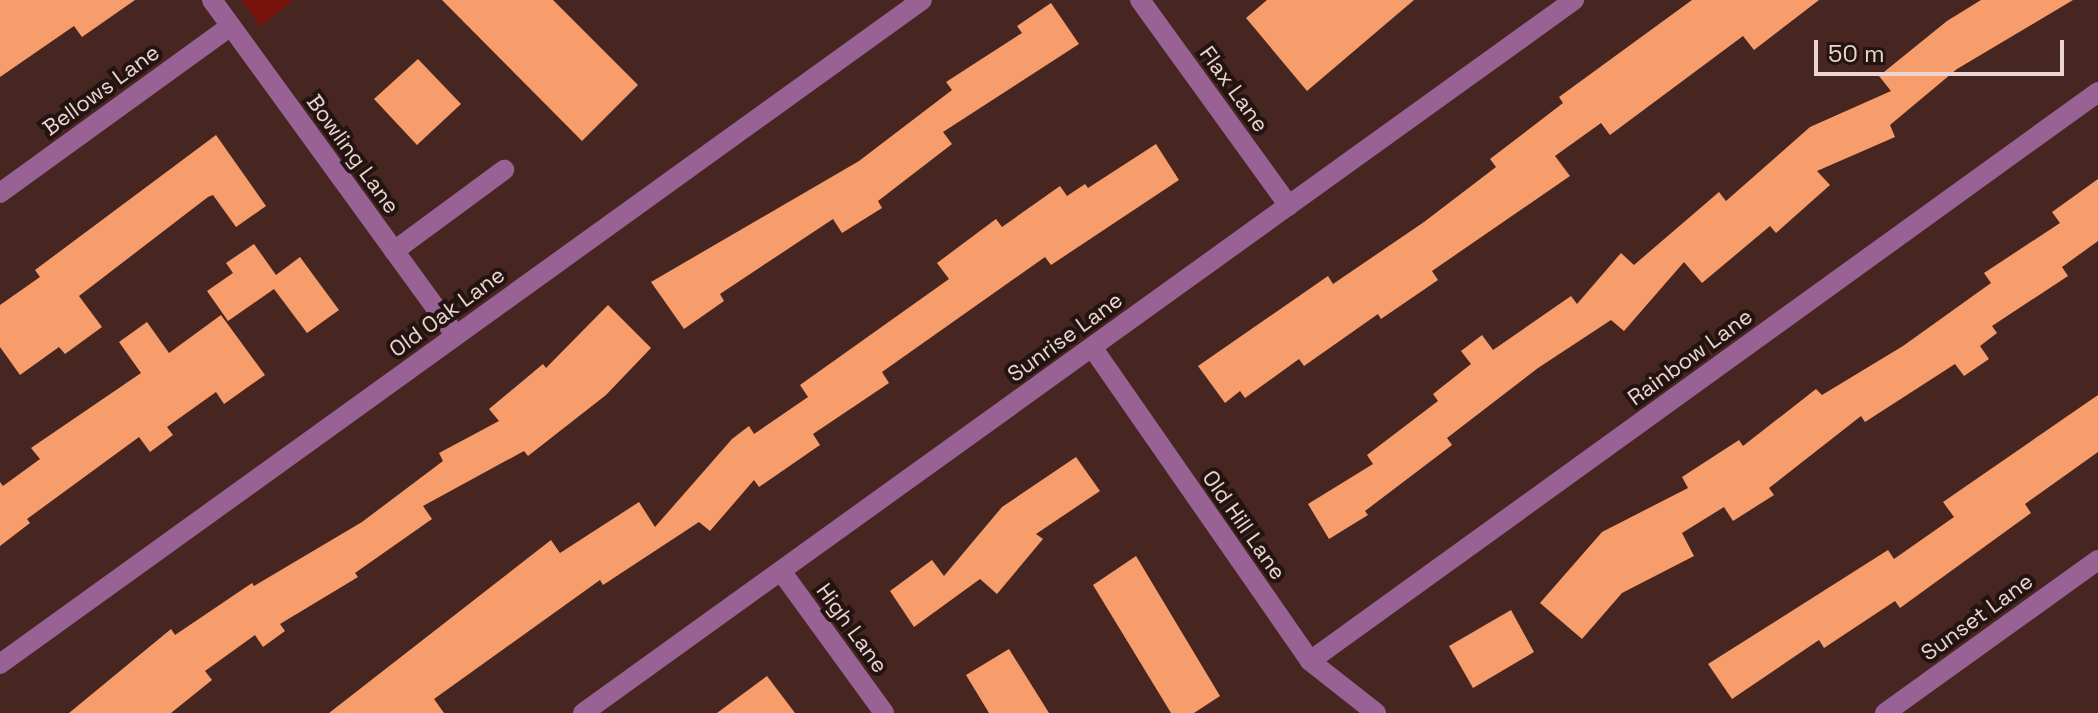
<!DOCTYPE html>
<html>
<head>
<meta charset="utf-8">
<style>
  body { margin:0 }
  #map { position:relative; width:2098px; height:713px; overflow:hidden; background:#472621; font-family:"Space Grotesk",sans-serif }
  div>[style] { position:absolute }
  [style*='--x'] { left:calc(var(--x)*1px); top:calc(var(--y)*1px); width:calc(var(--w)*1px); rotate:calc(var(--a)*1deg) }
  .green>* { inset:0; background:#77110b }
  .building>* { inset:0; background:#f79d6b }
  .minor>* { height:20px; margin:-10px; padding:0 10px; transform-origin:10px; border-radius:10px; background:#986295 }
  span { translate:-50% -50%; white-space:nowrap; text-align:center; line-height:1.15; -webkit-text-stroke:8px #231411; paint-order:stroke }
  .street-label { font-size:22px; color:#ebd4d1 }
  .scale { position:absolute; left:1814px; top:40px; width:250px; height:36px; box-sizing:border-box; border:4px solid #ebd4d1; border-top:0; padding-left:10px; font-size:24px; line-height:28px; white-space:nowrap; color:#ebd4d1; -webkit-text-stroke:6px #231411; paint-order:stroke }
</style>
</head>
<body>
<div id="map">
  <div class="green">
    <div style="clip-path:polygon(241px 0,294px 0,260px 26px)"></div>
  </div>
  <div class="building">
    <div style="clip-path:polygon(0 0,135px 0,82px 37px,74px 26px,0 77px)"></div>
    <div style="clip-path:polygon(442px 0,553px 0,638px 85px,582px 141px)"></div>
    <div style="clip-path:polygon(1267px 0,1414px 0,1307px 91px,1246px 18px)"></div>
    <div style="clip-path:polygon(1692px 0,1819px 0,1754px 50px,1743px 36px,1610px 135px,1601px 123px,1555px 156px,1570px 176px,1432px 271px,1438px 280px,1381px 319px,1378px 314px,1304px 366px,1299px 359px,1245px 398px,1240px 391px,1225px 403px,1198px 366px,1328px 276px,1333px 284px,1424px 222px,1496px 167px,1490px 159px,1563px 103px,1559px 97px)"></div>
    <div style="clip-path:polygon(1981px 0,2073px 0,1957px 69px,1890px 125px,1895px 137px,1817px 171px,1830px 185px,1776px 233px,1770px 226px,1702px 283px,1684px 262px,1624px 331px,1611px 320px,1538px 368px,1447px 438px,1452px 445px,1365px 511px,1368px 515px,1329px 539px,1308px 504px,1373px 464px,1367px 455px,1438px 401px,1433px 394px,1471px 364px,1461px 351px,1482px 335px,1493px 350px,1571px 296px,1577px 304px,1621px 253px,1634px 265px,1719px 192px,1726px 201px,1810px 127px,1891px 91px,1879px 76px,1947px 21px)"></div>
    <div style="clip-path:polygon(1051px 3px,1079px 44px,943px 132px,952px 144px,878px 201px,882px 208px,842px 233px,833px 219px,720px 294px,724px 301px,684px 329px,651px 282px,859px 161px,952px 90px,946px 82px,1022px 33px,1017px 26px)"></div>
    <div style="clip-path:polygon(418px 59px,461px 104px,417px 145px,374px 99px)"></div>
    <div style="clip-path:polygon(216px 135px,266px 206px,236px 227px,213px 195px,208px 197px,79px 296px,102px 327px,65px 354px,59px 347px,20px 375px,0 347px,0 305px,40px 277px,35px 270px)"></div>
    <div style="clip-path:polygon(1156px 144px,1179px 180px,1051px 265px,1045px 257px,882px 372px,889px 383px,813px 434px,820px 445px,759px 487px,754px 480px,710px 531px,699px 522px,603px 585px,600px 580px,434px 699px,444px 713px,329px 713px,551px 540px,560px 553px,639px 502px,655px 527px,732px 439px,749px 426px,754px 434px,808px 397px,800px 385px,949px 279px,937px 263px,996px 219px,1002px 227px,1060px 186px,1067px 196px,1085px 184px,1088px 188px)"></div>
    <div style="clip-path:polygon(2098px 179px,2098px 241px,2062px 267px,2068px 276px,1992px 326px,1997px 333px,1980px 346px,1989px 359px,1964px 376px,1955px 364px,1865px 422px,1861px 416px,1769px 488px,1774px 495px,1733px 521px,1724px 507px,1682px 533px,1694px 556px,1622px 593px,1582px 639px,1540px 603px,1602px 532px,1688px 488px,1682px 477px,1739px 440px,1743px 446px,1816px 389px,1822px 395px,1903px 346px,1991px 283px,1984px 273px,2060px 223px,2052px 212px)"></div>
    <div style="clip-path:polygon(254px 244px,276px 275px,300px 257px,339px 310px,307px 333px,274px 289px,228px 321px,207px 291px,233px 273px,226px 263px)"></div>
    <div style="clip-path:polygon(608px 305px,651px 348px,606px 395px,528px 456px,524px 451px,423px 506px,432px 519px,355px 573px,358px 577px,280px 624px,285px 631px,263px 647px,255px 635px,205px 671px,212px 680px,171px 713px,69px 713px,171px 629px,175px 635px,252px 583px,254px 586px,362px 522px,443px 461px,439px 453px,499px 421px,489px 409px,543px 364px,546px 368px)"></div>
    <div style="clip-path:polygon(221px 315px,265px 375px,224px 404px,216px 392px,167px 427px,173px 435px,150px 452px,139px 437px,27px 519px,30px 523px,0 546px,0 482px,3px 486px,40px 459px,31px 448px,141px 373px,119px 342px,147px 322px,169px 353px)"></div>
    <div style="clip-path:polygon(2098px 395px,2098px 452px,2025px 504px,2031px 513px,1900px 608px,1895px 601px,1824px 648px,1819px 640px,1732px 699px,1708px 664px,1888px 550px,1894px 559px,1954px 517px,1943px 502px)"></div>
    <div style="clip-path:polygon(1076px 457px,1100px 491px,1036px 534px,1043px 539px,997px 594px,980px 579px,914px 627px,890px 591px,932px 560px,944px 576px,1002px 507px)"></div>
    <div style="clip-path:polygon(1136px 556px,1220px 696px,1194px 713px,1171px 713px,1093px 585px)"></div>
    <div style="clip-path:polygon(1511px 610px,1534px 652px,1473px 688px,1449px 646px)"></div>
    <div style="clip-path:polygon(1009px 649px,1049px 713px,989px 713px,966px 675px)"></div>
    <div style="clip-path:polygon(767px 676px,795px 713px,717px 713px)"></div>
  </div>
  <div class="minor">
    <div style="--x:212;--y:0;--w:414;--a:54"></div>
    <div style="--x:1140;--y:0;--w:254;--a:54.1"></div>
    <div style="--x:0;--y:193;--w:285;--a:-35.9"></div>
    <div style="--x:394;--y:251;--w:137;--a:-36.4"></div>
    <div style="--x:1092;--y:347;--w:382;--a:55.2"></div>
    <div style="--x:1310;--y:661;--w:84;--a:38.2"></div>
    <div style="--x:781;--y:571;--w:175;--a:54"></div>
    <div style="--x:1310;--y:661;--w:972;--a:-35.83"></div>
    <div style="--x:0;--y:664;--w:1136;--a:-35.76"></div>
    <div style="--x:583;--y:713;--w:1221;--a:-35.73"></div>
    <div style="--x:1885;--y:713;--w:262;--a:-35.7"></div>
  </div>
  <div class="street-label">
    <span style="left:1234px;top:89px;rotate:54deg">Flax Lane</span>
    <span style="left:101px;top:90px;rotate:-36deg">Bellows Lane</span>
    <span style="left:353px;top:154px;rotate:54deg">Bowling Lane</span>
    <span style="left:447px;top:312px;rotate:-36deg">Old Oak Lane</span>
    <span style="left:1065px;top:337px;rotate:-36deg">Sunrise Lane</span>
    <span style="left:1690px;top:357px;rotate:-36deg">Rainbow Lane</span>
    <span style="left:1244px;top:525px;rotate:55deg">Old Hill Lane</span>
    <span style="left:1977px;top:617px;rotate:-36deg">Sunset Lane</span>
    <span style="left:852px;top:628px;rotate:54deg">High Lane</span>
  </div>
  <div class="scale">50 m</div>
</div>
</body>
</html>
